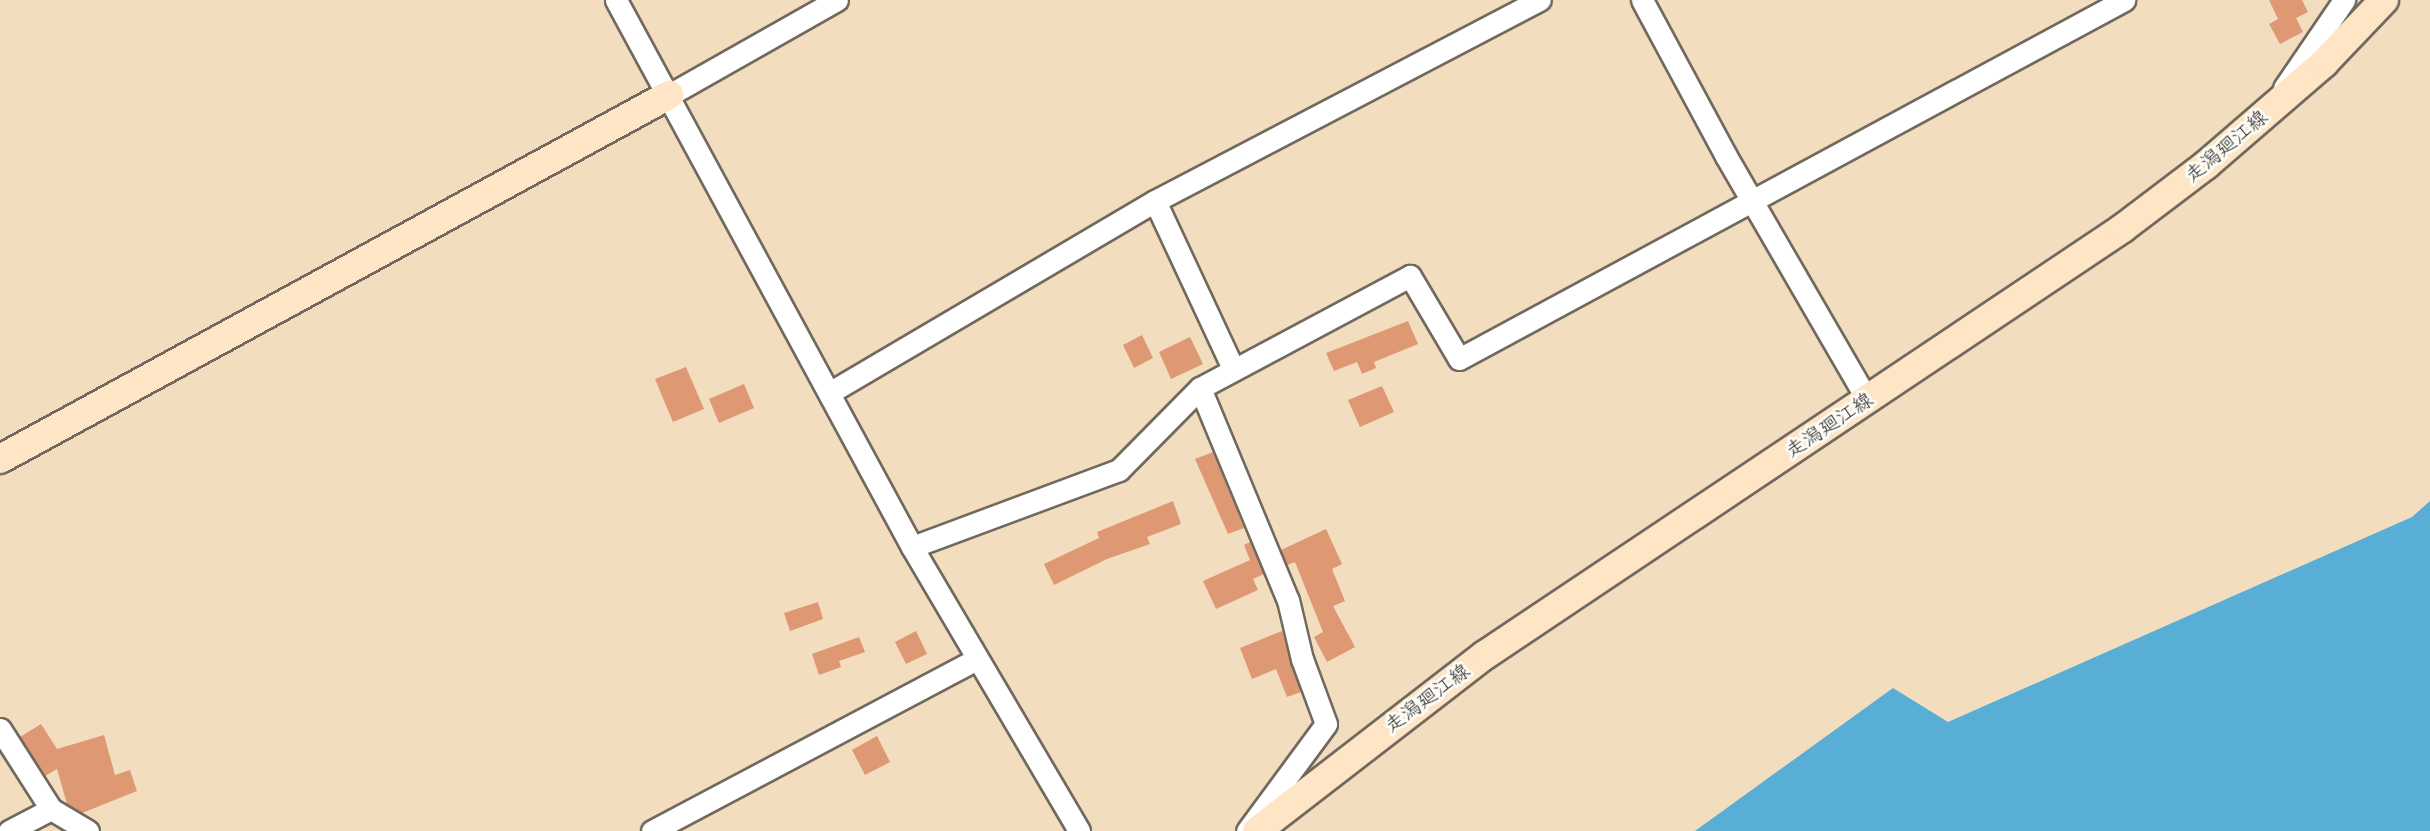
<!DOCTYPE html>
<html>
<head>
<meta charset="utf-8">
<style>
  body { margin:0 }
  #map { position:relative; width:2430px; height:831px; overflow:hidden; background:#f2ddbe; font-family:Sriracha,"Klee One",sans-serif }
  div>[style] { position:absolute }
  [style*='--x'] { left:calc(var(--x)*1px); top:calc(var(--y)*1px); width:calc(var(--w)*1px); rotate:calc(var(--a)*1deg) }
  .water>* { inset:0; background:#59aed5 }
  .building>* { inset:0; background:#de9873 }
  .roads { filter:drop-shadow(2px 0 #71695e) drop-shadow(-2px 0 #71695e) drop-shadow(0 2px #71695e) drop-shadow(0 -2px #71695e) }
  .street>* { height:21px; margin:-10.5px; padding:0 10.5px; transform-origin:10.5px; border-radius:10.5px; background:#fff }
  .secondary>* { height:28px; margin:-14px; padding:0 14px; transform-origin:14px; border-radius:14px; background:#fde5c5 }
  span { translate:-50% -50%; white-space:nowrap; text-align:center; line-height:1.15; -webkit-text-stroke:6px #fdfcf7; paint-order:stroke }
  .street-label { font-size:20px; color:#2b2b2b }
</style>
</head>
<body>
<div id="map">
  <div class="water">
    <div style="clip-path:polygon(2430px 501px,2430px 831px,1695px 831px,1893px 688px,1948px 722px,2412px 517px)"></div>
  </div>
  <div class="building">
    <div style="clip-path:polygon(2269px 0,2302px 0,2308px 12px,2296px 18px,2303px 32px,2280px 44px,2269px 24px,2278px 19px)"></div>
    <div style="clip-path:polygon(1408px 321px,1418px 344px,1374px 362px,1376px 368px,1362px 374px,1357px 362px,1334px 371px,1326px 353px)"></div>
    <div style="clip-path:polygon(1142px 335px,1153px 358px,1134px 368px,1123px 345px)"></div>
    <div style="clip-path:polygon(1190px 337px,1203px 364px,1171px 379px,1159px 352px)"></div>
    <div style="clip-path:polygon(686px 367px,704px 409px,673px 422px,655px 379px)"></div>
    <div style="clip-path:polygon(744px 384px,754px 408px,719px 423px,709px 399px)"></div>
    <div style="clip-path:polygon(1382px 386px,1394px 412px,1360px 427px,1348px 400px)"></div>
    <div style="clip-path:polygon(1213px 452px,1244px 528px,1228px 534px,1195px 459px)"></div>
    <div style="clip-path:polygon(1173px 501px,1181px 524px,1147px 537px,1150px 544px,1107px 559px,1054px 585px,1044px 564px,1099px 538px,1097px 532px)"></div>
    <div style="clip-path:polygon(1326px 529px,1342px 564px,1332px 569px,1345px 601px,1333px 606px,1355px 647px,1327px 662px,1314px 637px,1323px 632px,1295px 562px,1287px 565px,1281px 550px)"></div>
    <div style="clip-path:polygon(1250px 542px,1264px 574px,1253px 579px,1258px 590px,1216px 609px,1203px 581px,1250px 560px,1244px 545px)"></div>
    <div style="clip-path:polygon(818px 602px,823px 619px,790px 631px,784px 613px)"></div>
    <div style="clip-path:polygon(916px 631px,927px 654px,906px 664px,895px 642px)"></div>
    <div style="clip-path:polygon(1282px 631px,1301px 692px,1287px 697px,1276px 669px,1252px 679px,1240px 648px)"></div>
    <div style="clip-path:polygon(859px 637px,865px 652px,839px 661px,841px 667px,819px 675px,812px 654px)"></div>
    <div style="clip-path:polygon(41px 724px,57px 749px,104px 735px,115px 775px,130px 770px,137px 791px,82px 813px,67px 804px,57px 769px,45px 776px,20px 737px)"></div>
    <div style="clip-path:polygon(877px 736px,890px 762px,865px 775px,852px 750px)"></div>
  </div>
  <div class="roads">
    <div class="street">
      <div style="--x:616;--y:0;--w:622;--a:61.58"></div>
      <div style="--x:912;--y:547;--w:329;--a:59.5"></div>
      <div style="--x:1642;--y:0;--w:177;--a:61.7"></div>
      <div style="--x:1726;--y:156;--w:281;--a:59.9"></div>
      <div style="--x:2284;--y:88;--w:107;--a:-55.7"></div>
      <div style="--x:669;--y:95;--w:193;--a:-29.5"></div>
      <div style="--x:1155;--y:201;--w:184;--a:65"></div>
      <div style="--x:1200;--y:388;--w:230;--a:67.5"></div>
      <div style="--x:1288;--y:600;--w:61;--a:76.7"></div>
      <div style="--x:1302;--y:659;--w:69;--a:69.7"></div>
      <div style="--x:1326;--y:724;--w:133;--a:126.4"></div>
      <div style="--x:829;--y:393;--w:378;--a:-30.5"></div>
      <div style="--x:1155;--y:201;--w:434;--a:-27.6"></div>
      <div style="--x:912;--y:547;--w:221;--a:-20.4"></div>
      <div style="--x:1119;--y:470;--w:115;--a:-45.4"></div>
      <div style="--x:1200;--y:388;--w:238;--a:-28.1"></div>
      <div style="--x:1410;--y:276;--w:96;--a:59.4"></div>
      <div style="--x:1459;--y:359;--w:756;--a:-28.36"></div>
      <div style="--x:0;--y:729;--w:95;--a:57.5"></div>
      <div style="--x:51;--y:809;--w:43;--a:30.7"></div>
      <div style="--x:9;--y:831;--w:47;--a:-27.6"></div>
      <div style="--x:652;--y:831;--w:365;--a:-27.9"></div>
    </div>
    <div class="secondary">
      <div style="--x:0;--y:459;--w:762;--a:-28.55"></div>
      <div style="--x:1257;--y:831;--w:288;--a:-37.7"></div>
      <div style="--x:1485;--y:655;--w:768;--a:-33.79"></div>
      <div style="--x:2123;--y:228;--w:104;--a:-37.2"></div>
      <div style="--x:2206;--y:165;--w:156;--a:-40.8"></div>
      <div style="--x:2324;--y:63;--w:87;--a:-46.4"></div>
    </div>
  </div>
  <div class="street-label">
    <span style="left:2226px;top:146px;rotate:-40deg">走潟廻江線</span>
    <span style="left:1829px;top:425px;rotate:-34deg">走潟廻江線</span>
    <span style="left:1427px;top:698px;rotate:-37deg">走潟廻江線</span>
  </div>
</div>
</body>
</html>
